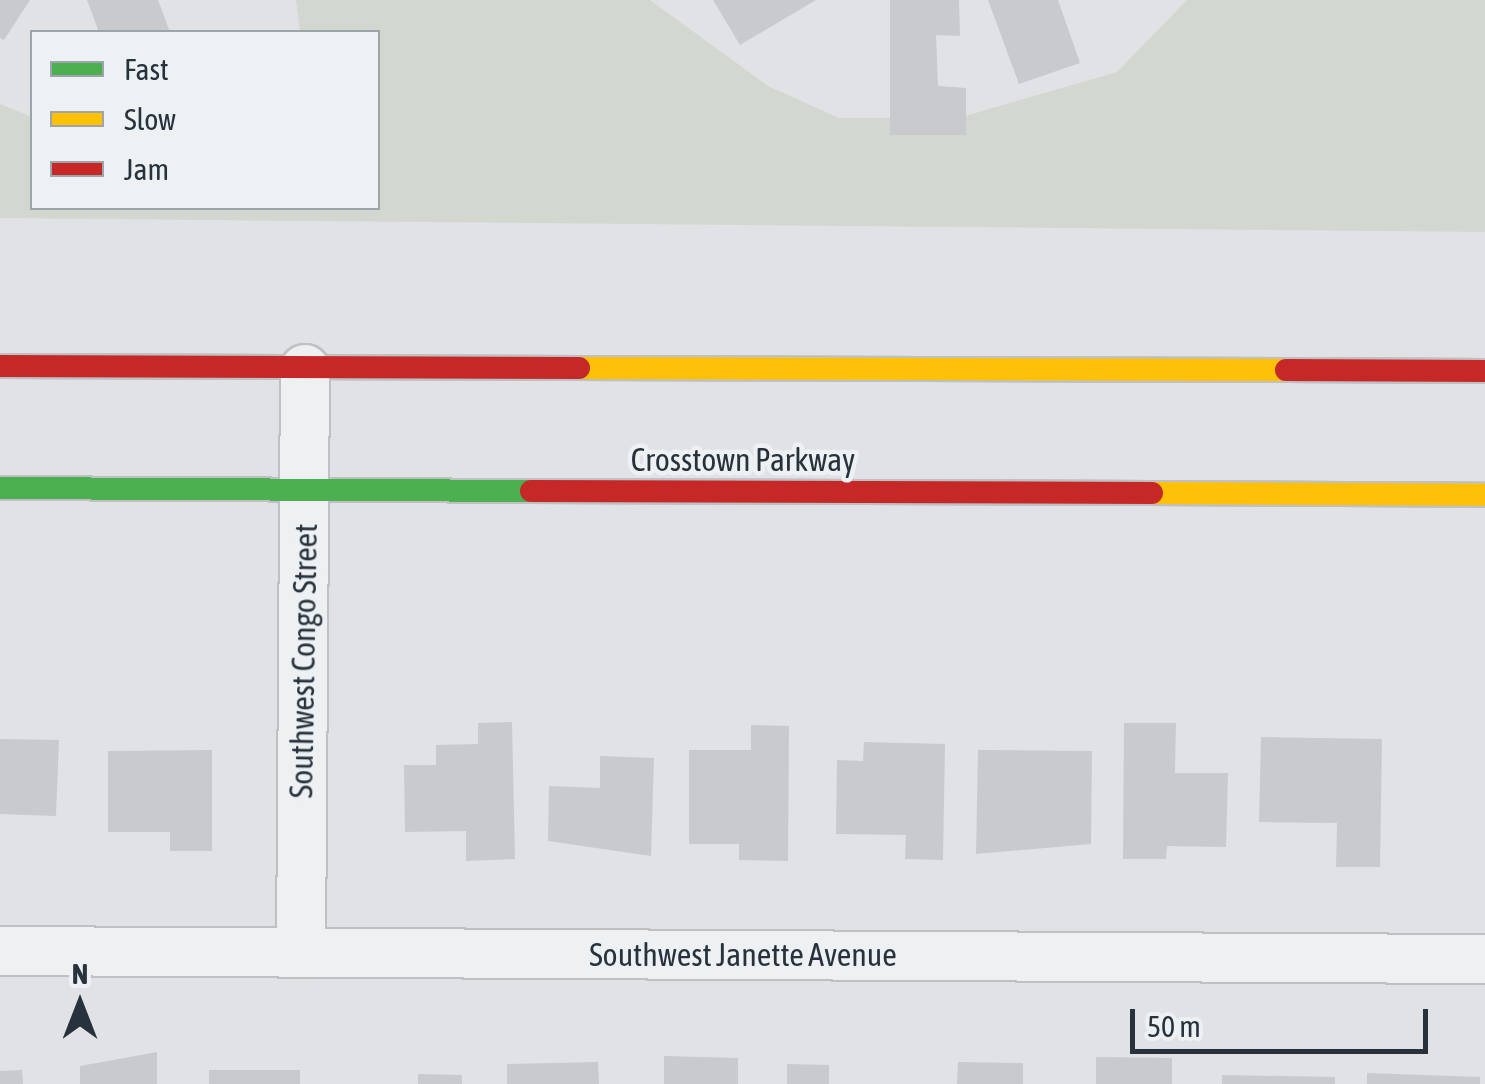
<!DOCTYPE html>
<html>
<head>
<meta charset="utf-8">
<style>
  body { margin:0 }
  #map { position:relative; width:1485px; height:1084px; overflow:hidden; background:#e0e2e5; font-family:"Asap Condensed",sans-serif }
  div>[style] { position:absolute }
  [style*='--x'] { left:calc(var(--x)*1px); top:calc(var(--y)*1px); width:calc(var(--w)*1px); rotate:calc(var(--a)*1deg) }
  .green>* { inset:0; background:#d2d8d0 }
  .building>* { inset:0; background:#c8cacd }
  .roads { filter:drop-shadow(2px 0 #bec0c3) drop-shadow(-2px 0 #bec0c3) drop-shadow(0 2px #bec0c3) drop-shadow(0 -2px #bec0c3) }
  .street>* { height:48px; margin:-24px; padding:0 24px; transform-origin:24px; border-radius:24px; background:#eff0f1 }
  .fast>* { height:22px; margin:-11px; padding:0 11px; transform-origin:11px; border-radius:11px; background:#4caf50 }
  .slow>* { height:22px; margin:-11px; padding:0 11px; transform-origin:11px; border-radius:11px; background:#ffc107 }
  .jam>* { height:22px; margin:-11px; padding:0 11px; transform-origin:11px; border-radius:11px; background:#c62828 }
  span { translate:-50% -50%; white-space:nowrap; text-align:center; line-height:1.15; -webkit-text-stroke:9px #edf1f4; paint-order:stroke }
  .street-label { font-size:32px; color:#28323c }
  .legend { position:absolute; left:30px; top:30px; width:350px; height:180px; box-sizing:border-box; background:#edf1f4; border:2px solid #9ea5aa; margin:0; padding:12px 18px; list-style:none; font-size:30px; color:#28323c }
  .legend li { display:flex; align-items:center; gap:20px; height:50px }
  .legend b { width:50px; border:2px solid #9ea5aa }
  .north { position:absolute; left:30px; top:954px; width:100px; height:100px; -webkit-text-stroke:8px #edf1f4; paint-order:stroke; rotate:0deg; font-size:28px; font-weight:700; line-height:40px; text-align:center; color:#28323c }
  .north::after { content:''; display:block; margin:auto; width:35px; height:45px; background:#28323c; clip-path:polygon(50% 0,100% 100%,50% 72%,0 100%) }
  .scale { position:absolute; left:1130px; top:1009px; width:298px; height:45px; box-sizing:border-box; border:5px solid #28323c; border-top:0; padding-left:12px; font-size:30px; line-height:35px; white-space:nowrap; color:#28323c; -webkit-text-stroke:8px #edf1f4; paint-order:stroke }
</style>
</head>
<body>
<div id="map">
  <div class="green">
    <div style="clip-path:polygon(296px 0,650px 0,768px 86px,839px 118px,958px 118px,1117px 72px,1187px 0,1485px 0,1485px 232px,0 218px,0 104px,32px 117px,32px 208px,378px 208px,378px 32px,300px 32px)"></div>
  </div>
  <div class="building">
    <div style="clip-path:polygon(0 0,30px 0,4px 40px,0 38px)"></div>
    <div style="clip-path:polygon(87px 0,158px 0,170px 32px,99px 32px)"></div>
    <div style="clip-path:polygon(713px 0,816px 0,740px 45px)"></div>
    <div style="clip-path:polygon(890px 0,959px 0,960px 36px,936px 35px,938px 86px,966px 88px,966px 135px,890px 135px)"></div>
    <div style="clip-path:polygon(988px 0,1058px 0,1080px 63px,1019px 84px)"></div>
    <div style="clip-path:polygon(512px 722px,515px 859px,466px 861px,466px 831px,405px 832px,404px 765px,436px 765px,436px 745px,478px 744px,478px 723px)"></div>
    <div style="clip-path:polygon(1124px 723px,1176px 723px,1175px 773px,1228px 773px,1226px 847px,1167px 846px,1166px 859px,1123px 859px)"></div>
    <div style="clip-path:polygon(751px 725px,789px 726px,788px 861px,739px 860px,739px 844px,689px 844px,689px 750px,751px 750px)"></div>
    <div style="clip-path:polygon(1261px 737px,1382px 739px,1380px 867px,1336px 867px,1337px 823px,1259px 822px)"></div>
    <div style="clip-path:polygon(0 739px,59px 740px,56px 816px,0 814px)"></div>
    <div style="clip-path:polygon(864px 742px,945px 744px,943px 860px,905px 859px,906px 835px,836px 834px,837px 760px,863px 761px)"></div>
    <div style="clip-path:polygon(212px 750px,212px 851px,170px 851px,170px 832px,108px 832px,108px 751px)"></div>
    <div style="clip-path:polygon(978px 750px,1092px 751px,1091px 844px,976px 854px)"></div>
    <div style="clip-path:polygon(600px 756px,654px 758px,651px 856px,548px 841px,549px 786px,600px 788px)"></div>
    <div style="clip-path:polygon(157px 1052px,157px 1084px,80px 1084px,80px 1066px)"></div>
    <div style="clip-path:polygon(664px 1056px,738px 1058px,738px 1084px,664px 1084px)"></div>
    <div style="clip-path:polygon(1096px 1057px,1172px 1058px,1172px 1084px,1096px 1084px)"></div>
    <div style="clip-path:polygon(598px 1062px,599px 1084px,507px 1084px,507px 1064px)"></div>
    <div style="clip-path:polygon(958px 1062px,1023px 1063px,1023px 1084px,957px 1084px)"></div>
    <div style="clip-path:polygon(787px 1064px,829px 1065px,829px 1084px,787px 1084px)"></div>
    <div style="clip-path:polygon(22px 1070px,23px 1084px,0 1084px,0 1071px)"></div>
    <div style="clip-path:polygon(209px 1070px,300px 1070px,300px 1084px,209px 1084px)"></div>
    <div style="clip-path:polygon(1367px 1073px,1480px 1077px,1480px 1084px,1367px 1084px)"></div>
    <div style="clip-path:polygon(418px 1074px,462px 1075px,462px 1084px,418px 1084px)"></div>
    <div style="clip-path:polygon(1222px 1075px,1335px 1077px,1335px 1084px,1222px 1084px)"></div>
  </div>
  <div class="roads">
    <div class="street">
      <div style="--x:0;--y:951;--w:1485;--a:0.31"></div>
      <div style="--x:301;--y:953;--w:584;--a:-89.61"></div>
    </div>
    <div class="fast">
      <div style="--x:0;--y:488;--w:531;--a:0.32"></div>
    </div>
    <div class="slow">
      <div style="--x:579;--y:368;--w:707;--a:0.16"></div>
      <div style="--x:1152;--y:493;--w:333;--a:0.3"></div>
    </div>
    <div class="jam">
      <div style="--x:0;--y:366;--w:579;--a:0.2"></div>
      <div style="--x:1286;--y:370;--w:199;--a:0.3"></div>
      <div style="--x:531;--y:491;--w:621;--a:0.18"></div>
    </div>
  </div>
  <div class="street-label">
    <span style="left:743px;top:460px">Crosstown Parkway</span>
    <span style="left:304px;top:661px;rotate:-89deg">Southwest Congo Street</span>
    <span style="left:743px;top:955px">Southwest Janette Avenue</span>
  </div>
  <ul class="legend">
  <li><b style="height:12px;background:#4caf50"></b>Fast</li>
  <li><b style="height:12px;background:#ffc107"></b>Slow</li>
  <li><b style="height:12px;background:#c62828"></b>Jam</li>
  </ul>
  <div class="north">N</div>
  <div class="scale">50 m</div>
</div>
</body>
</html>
